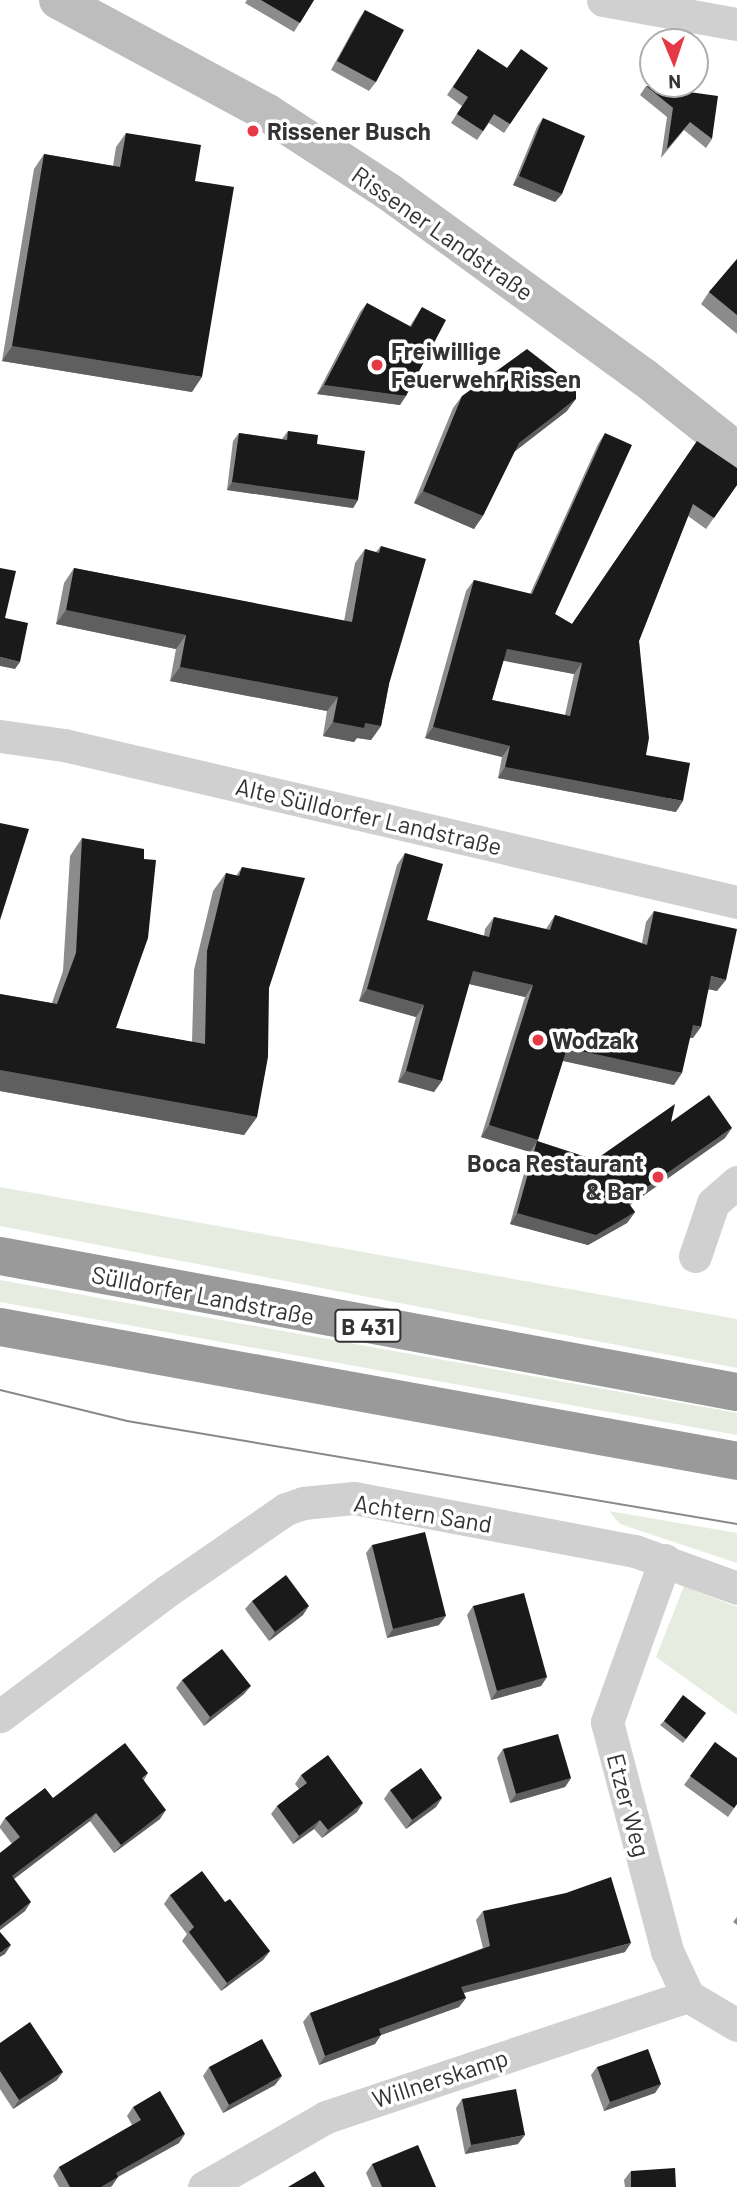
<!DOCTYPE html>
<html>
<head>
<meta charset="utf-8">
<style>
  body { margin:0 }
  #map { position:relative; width:737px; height:2187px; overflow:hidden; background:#fff; font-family:Barlow,sans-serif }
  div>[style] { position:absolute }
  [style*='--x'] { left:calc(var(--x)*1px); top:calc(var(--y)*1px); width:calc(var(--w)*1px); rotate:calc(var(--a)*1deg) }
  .green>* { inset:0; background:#e6ecdf }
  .street>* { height:33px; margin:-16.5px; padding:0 16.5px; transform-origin:16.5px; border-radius:16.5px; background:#d0d0d0 }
  .secondary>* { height:38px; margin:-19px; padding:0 19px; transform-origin:19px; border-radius:19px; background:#bdbdbd }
  .highway>* { height:38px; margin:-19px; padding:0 19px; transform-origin:19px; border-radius:19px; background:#9a9a9a }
  .tram>* { height:2px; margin:-1px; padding:0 1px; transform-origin:1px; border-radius:1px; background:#888 }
  .wall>* { inset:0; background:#8c8c8c }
  .shaded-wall>* { inset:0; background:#5f5f5f }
  .building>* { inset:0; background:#1a1a1a }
  .dots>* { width:19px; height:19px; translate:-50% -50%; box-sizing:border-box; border:4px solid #fff; border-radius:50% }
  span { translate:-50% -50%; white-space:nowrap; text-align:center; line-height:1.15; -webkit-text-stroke:7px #fff; paint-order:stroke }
  .shield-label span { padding:2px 5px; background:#fff; border:2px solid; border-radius:5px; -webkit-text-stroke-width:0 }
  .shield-label { font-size:23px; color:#333; font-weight:700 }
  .poi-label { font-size:24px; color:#333; font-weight:700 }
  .left { translate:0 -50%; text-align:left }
  .right { translate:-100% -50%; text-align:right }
  .street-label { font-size:24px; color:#333 }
  .north { position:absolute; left:639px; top:28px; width:70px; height:70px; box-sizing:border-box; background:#fff; border:2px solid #adadad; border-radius:50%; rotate:178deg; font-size:19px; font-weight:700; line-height:28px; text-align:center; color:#333 }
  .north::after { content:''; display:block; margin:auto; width:24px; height:32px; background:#e63946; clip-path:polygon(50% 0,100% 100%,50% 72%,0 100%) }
</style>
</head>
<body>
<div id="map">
  <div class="green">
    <div style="clip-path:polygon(0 1187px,737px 1319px,737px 1368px,0 1226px)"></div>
    <div style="clip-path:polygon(0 1280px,737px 1413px,737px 1435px,0 1302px)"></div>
    <div style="clip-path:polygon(609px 1511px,737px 1533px,737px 1563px,620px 1524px)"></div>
    <div style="clip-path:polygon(684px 1586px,737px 1607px,737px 1715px,656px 1657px)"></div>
  </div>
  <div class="street">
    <div style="--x:603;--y:0;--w:136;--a:10.2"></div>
    <div style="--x:0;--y:736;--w:65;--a:8"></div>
    <div style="--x:64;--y:745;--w:691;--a:13.13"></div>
    <div style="--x:695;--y:1256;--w:56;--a:-71.2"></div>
    <div style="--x:713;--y:1203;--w:32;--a:-41"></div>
    <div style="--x:665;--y:1560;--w:172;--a:109.7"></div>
    <div style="--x:607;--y:1722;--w:237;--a:75.3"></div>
    <div style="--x:667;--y:1951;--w:50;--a:65"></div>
    <div style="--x:688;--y:1996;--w:57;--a:30.6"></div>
    <div style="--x:0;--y:1716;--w:209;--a:-36.8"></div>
    <div style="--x:167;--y:1591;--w:145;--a:-34.6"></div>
    <div style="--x:286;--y:1509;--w:18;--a:-19"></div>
    <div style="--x:303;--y:1503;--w:51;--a:-5.6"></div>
    <div style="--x:354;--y:1498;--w:286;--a:10.7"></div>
    <div style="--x:635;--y:1551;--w:109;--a:19.9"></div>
    <div style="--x:204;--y:2187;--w:141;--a:-29.8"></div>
    <div style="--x:326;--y:2117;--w:382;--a:-18.5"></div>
  </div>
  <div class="secondary">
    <div style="--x:58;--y:0;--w:236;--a:28.3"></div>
    <div style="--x:266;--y:112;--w:147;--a:33"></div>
    <div style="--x:389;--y:192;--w:315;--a:36"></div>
    <div style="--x:644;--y:377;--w:119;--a:38.5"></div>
  </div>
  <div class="highway">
    <div style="--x:0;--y:1256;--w:749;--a:10.46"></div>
    <div style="--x:0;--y:1327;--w:749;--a:10.3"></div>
  </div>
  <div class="tram">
    <div style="--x:0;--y:1390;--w:131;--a:13.7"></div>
    <div style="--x:127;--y:1421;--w:619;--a:9.58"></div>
  </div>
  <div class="wall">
    <div style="clip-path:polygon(247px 0,314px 0,294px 32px,245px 3px)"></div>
    <div style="clip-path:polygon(365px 10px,376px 82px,369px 91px,331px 70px,359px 19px)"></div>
    <div style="clip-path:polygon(478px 49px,507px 68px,548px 68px,504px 133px,489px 123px,477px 140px,451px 123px,462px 106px,447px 95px)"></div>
    <div style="clip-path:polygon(646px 86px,712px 139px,706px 148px,684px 130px,661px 158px,667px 117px,640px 95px)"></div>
    <div style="clip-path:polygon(543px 118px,562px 194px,555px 202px,513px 185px,537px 127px)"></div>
    <div style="clip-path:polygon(126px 133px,195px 181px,192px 392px,2px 361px,34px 169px,44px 154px,113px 166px,116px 147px)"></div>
    <div style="clip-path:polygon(737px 259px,737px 334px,701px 304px,709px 292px)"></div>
    <div style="clip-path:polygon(367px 303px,410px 326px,422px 307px,400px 405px,317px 394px,360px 312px)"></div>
    <div style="clip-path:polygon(462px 396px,567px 411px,514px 452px,474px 529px,414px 503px,453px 408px)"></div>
    <div style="clip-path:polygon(288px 431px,317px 444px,358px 500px,353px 508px,227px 490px,233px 441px,239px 433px,282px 439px)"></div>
    <div style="clip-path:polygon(evenodd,605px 433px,555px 614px,572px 624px,697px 441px,737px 485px,706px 529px,688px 516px,639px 641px,646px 755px,676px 812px,498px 778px,502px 757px,425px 738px,466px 591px,474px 580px,530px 594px,598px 444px,605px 433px,503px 660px,574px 674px,565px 715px,492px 700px,503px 660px)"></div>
    <div style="clip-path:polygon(381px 546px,389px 684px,381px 726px,371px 740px,357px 738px,354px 742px,323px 736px,327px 711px,170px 681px,176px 649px,56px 624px,64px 583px,74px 568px,344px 621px,355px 563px,365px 549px,376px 552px)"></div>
    <div style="clip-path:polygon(82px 838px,116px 1028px,192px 1042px,194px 970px,213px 891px,226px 873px,236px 876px,242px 867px,269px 988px,257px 1117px,244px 1135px,0 1091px,0 994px,52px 1003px,63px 971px,70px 856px)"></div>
    <div style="clip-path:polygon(405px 853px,427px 920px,484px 936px,485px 929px,494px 917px,546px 929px,555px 915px,642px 943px,646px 922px,654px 911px,717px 991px,709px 989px,693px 1038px,690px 1038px,674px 1085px,563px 1061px,537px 1141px,595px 1160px,671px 1122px,725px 1138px,630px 1205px,635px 1212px,627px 1223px,588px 1245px,510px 1224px,530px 1152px,481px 1137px,525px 997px,469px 984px,434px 1092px,398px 1082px,416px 1017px,359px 1001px,397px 865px)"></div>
    <div style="clip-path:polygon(372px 1545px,439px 1625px,387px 1638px,366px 1553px)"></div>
    <div style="clip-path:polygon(252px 1601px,303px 1615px,269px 1641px,245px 1609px)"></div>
    <div style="clip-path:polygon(473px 1606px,547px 1677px,541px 1686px,491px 1700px,467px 1615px)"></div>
    <div style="clip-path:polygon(182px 1680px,244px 1694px,204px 1726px,176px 1688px)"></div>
    <div style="clip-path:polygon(706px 1713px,683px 1743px,660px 1725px,664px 1721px)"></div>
    <div style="clip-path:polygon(715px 1742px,737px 1804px,728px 1817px,684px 1785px)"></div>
    <div style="clip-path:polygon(503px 1749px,571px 1778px,565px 1787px,510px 1803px,497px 1758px)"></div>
    <div style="clip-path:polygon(148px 1773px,144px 1780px,160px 1819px,114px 1853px,90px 1821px,14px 1879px,25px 1911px,0 1930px,0 1853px,12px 1844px,0 1828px,0 1826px,5px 1818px,53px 1798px)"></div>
    <div style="clip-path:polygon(301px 1775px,357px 1812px,322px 1838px,314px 1829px,293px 1844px,271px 1814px,277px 1806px,299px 1789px,295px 1784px)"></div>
    <div style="clip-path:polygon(390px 1790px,436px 1807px,406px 1829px,384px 1799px)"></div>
    <div style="clip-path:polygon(170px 1895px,270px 1951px,263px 1960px,221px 1991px,182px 1941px,187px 1934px,164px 1904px)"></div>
    <div style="clip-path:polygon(483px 1911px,625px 1952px,464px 1993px,466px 1998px,459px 2007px,381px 2035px,375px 2044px,319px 2065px,303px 2022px,310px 2013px,483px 1948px,476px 1920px)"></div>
    <div style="clip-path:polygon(737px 1917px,737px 1925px,733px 1922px)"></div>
    <div style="clip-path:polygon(0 2043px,57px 2080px,13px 2109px,0 2089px)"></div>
    <div style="clip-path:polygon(209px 2067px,275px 2085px,223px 2113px,203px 2076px)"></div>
    <div style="clip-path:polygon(597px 2067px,661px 2084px,655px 2093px,604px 2111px,591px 2075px)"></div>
    <div style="clip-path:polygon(462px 2099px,518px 2144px,465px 2154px,456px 2108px)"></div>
    <div style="clip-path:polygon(133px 2107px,179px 2143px,118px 2177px,110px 2187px,59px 2187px,53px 2176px,59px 2167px,132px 2125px,127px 2116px)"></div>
    <div style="clip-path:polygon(372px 2164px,436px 2187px,372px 2187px,366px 2173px)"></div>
    <div style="clip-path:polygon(631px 2171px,676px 2187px,625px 2187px,624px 2180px)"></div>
  </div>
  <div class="shaded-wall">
    <div style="clip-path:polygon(519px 176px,562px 194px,555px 202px,513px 185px)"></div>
    <div style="clip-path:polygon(12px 346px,202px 377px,192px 392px,2px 361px)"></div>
    <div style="clip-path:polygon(324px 385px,406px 396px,400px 405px,317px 394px)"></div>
    <div style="clip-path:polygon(576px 399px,567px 411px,510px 455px,519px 443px)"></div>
    <div style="clip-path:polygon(232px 482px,358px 500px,353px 508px,227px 490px)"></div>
    <div style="clip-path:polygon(423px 491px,483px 516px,474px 529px,414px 503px)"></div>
    <div style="clip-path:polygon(66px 610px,186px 635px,176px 649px,56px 624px)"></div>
    <div style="clip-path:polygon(507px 649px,582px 663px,574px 674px,499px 660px)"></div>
    <div style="clip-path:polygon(0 657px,20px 662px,15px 669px,0 666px)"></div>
    <div style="clip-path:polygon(180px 667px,338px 697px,327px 711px,170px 681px)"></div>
    <div style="clip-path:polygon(333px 722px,365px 723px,381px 726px,371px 740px,357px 738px,354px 742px,323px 736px)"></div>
    <div style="clip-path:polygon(433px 727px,510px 746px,502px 757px,425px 738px)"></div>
    <div style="clip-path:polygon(505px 767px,683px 801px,676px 812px,498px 778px)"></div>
    <div style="clip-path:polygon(473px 971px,533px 985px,525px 997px,465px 983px)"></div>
    <div style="clip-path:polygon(711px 976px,726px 980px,717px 991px,703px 988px)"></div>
    <div style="clip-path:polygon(367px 989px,424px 1005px,416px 1017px,359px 1001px)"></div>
    <div style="clip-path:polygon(693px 1025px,701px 1027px,693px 1038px,685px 1037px)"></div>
    <div style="clip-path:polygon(567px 1048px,682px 1073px,674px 1085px,559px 1060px)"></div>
    <div style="clip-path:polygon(0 1070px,257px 1117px,244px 1135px,0 1091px)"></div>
    <div style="clip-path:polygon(406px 1071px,442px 1081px,434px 1092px,398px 1082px)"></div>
    <div style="clip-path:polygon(489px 1125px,538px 1140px,530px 1152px,481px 1137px)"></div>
    <div style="clip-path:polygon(732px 1128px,725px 1138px,620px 1212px,627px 1201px)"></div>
    <div style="clip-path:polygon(635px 1212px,627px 1223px,588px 1245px,510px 1224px,517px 1213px)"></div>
    <div style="clip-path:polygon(309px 1606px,303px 1615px,269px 1641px,275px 1632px)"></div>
    <div style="clip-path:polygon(446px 1616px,439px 1625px,387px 1638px,393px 1629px)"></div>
    <div style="clip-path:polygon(547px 1677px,541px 1686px,491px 1700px,497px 1691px)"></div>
    <div style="clip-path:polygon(251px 1686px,244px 1694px,204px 1726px,210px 1717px)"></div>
    <div style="clip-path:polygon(571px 1778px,565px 1787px,510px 1803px,516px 1794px)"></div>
    <div style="clip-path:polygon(442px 1798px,436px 1807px,406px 1829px,412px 1820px)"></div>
    <div style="clip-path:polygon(363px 1803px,357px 1812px,322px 1838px,328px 1830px)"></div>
    <div style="clip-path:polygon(166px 1810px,160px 1819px,114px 1853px,121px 1845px)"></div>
    <div style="clip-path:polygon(96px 1813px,90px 1821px,6px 1885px,12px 1876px)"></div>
    <div style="clip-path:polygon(320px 1820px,314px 1829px,293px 1844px,299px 1836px)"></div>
    <div style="clip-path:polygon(31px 1902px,25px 1911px,0 1930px,0 1926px)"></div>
    <div style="clip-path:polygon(631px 1943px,625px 1952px,455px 1995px,461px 1987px)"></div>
    <div style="clip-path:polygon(11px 1945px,5px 1954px,0 1957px,0 1953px)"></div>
    <div style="clip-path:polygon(270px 1951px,263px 1960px,221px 1991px,227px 1983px)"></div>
    <div style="clip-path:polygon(466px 1998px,459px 2007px,373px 2038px,379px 2029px)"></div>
    <div style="clip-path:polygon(381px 2035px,375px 2044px,319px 2065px,325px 2056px)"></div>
    <div style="clip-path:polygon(63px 2072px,57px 2080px,13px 2109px,19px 2100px)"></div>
    <div style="clip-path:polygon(282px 2076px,275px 2085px,223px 2113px,229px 2105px)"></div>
    <div style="clip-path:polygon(661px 2084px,655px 2093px,604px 2111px,610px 2102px)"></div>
    <div style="clip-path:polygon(185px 2134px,179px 2143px,110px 2181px,116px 2173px)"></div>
    <div style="clip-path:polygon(525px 2135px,518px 2144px,465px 2154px,471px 2145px)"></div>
    <div style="clip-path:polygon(118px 2177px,112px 2186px,110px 2187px,101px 2187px)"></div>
  </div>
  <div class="building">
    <div style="clip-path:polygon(261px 0,314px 0,300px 23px)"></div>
    <div style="clip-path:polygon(365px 10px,404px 30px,376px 82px,337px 61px)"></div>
    <div style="clip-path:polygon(478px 49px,507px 68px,521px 49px,548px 68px,510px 124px,494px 114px,483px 131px,457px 114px,468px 97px,453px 87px)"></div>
    <div style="clip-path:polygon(646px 86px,718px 96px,712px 139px,690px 122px,667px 149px,673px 108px)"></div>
    <div style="clip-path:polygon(543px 118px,585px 136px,562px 194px,519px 176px)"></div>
    <div style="clip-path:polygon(126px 133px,201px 145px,195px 181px,234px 187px,202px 377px,12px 346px,44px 154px,120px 167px)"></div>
    <div style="clip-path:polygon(737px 259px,737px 315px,709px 292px)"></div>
    <div style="clip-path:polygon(367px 303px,411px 327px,422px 307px,446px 320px,406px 396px,324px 385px)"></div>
    <div style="clip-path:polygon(527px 349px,576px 387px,576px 399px,519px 443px,483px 516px,423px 491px,462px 396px)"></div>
    <div style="clip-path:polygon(288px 431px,318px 435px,317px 444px,365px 451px,358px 500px,232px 482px,239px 433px,287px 440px)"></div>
    <div style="clip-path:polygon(evenodd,605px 433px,632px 445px,555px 614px,572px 624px,697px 441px,737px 468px,737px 485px,714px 518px,693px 504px,639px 641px,649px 738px,646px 755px,690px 763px,683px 801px,505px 767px,510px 746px,433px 727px,474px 580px,532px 594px,605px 433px,507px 649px,582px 663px,570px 716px,492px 700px,507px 649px)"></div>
    <div style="clip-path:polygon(381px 546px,426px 559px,389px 684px,381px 726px,365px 723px,364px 728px,333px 722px,338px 697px,180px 667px,186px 635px,66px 610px,74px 568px,352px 622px,365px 549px,379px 553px)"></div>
    <div style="clip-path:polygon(0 568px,16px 571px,5px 618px,28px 623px,20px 662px,0 657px)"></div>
    <div style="clip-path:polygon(0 823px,29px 829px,0 920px)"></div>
    <div style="clip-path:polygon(82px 838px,144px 849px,144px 859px,156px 860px,148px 938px,116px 1028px,205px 1044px,207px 951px,226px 873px,239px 876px,242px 867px,305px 878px,269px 988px,268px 1057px,257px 1117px,0 1070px,0 994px,57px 1004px,76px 953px)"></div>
    <div style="clip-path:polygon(405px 853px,443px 864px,427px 920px,489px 937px,494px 917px,550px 930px,555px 915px,647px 945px,654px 911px,737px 929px,726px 980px,711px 976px,701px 1027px,693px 1025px,682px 1073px,567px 1048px,538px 1140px,489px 1125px,533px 985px,473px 971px,442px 1081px,406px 1071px,424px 1005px,367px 989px)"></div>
    <div style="clip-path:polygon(709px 1095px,732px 1128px,627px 1201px,635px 1212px,596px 1235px,517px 1213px,537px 1141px,595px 1160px,675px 1104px,671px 1122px)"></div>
    <div style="clip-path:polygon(425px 1532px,446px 1616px,393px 1629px,372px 1545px)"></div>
    <div style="clip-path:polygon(286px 1575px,309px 1606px,275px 1632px,252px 1601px)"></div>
    <div style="clip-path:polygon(524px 1593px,547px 1677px,497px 1691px,473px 1606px)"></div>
    <div style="clip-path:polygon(222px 1649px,251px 1686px,210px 1717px,182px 1680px)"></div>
    <div style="clip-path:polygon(683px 1695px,706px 1713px,686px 1739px,664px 1721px)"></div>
    <div style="clip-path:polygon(558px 1734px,571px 1778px,516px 1794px,503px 1749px)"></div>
    <div style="clip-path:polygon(715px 1742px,737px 1758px,737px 1804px,734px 1808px,690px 1776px)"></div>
    <div style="clip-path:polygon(125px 1743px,148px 1773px,142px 1778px,166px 1810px,121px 1845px,96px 1813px,12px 1876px,31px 1902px,0 1926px,0 1853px,20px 1837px,5px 1818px,45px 1788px,53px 1798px)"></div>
    <div style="clip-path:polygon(328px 1755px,363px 1803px,328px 1830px,320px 1820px,299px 1836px,277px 1806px,307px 1783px,301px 1775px)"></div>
    <div style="clip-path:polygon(421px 1768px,442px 1798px,412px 1820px,390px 1790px)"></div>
    <div style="clip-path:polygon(202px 1871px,225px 1902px,230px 1899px,270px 1951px,227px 1983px,189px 1932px,194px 1927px,170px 1895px)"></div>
    <div style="clip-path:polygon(611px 1877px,631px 1943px,461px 1987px,466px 1998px,379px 2029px,381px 2035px,325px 2056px,310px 2013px,490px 1946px,483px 1911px,566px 1893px)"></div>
    <div style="clip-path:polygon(0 1932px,11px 1945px,0 1953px)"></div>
    <div style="clip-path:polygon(30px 2022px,63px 2072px,19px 2100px,0 2071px,0 2043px)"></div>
    <div style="clip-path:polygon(262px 2039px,282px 2076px,229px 2105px,209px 2067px)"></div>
    <div style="clip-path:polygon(648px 2049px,661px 2084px,610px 2102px,597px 2067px)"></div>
    <div style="clip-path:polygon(516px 2089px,525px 2135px,471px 2145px,462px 2099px)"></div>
    <div style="clip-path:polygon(160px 2091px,185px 2134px,116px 2173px,118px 2177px,101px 2187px,70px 2187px,59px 2167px,141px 2120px,133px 2107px)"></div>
    <div style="clip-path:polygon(418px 2145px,436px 2187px,382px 2187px,372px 2164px)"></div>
    <div style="clip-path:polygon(675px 2168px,676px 2187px,631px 2187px,631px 2171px)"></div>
    <div style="clip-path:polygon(315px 2171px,325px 2187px,288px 2187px)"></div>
  </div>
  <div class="dots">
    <div style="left:253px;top:131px;background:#e63946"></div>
    <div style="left:377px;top:365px;background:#e63946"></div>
    <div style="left:538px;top:1040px;background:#e63946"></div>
    <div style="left:658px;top:1177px;background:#e63946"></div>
  </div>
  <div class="shield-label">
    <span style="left:368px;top:1326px">B 431</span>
  </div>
  <div class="poi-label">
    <span class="left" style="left:267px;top:131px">Rissener Busch</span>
    <span class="left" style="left:391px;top:365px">Freiwillige<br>Feuerwehr Rissen</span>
    <span class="left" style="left:552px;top:1040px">Wodzak</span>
    <span class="right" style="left:644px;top:1177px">Boca Restaurant<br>&amp; Bar</span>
  </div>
  <div class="street-label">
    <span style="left:443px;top:233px;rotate:35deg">Rissener Landstraße</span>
    <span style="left:369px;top:816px;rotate:13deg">Alte Sülldorfer Landstraße</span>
    <span style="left:203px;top:1295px;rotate:11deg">Sülldorfer Landstraße</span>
    <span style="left:423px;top:1513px;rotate:9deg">Achtern Sand</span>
    <span style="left:629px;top:1805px;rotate:75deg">Etzer Weg</span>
    <span style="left:440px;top:2078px;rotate:-18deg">Willnerskamp</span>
  </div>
  <div class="north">N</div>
</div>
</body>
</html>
